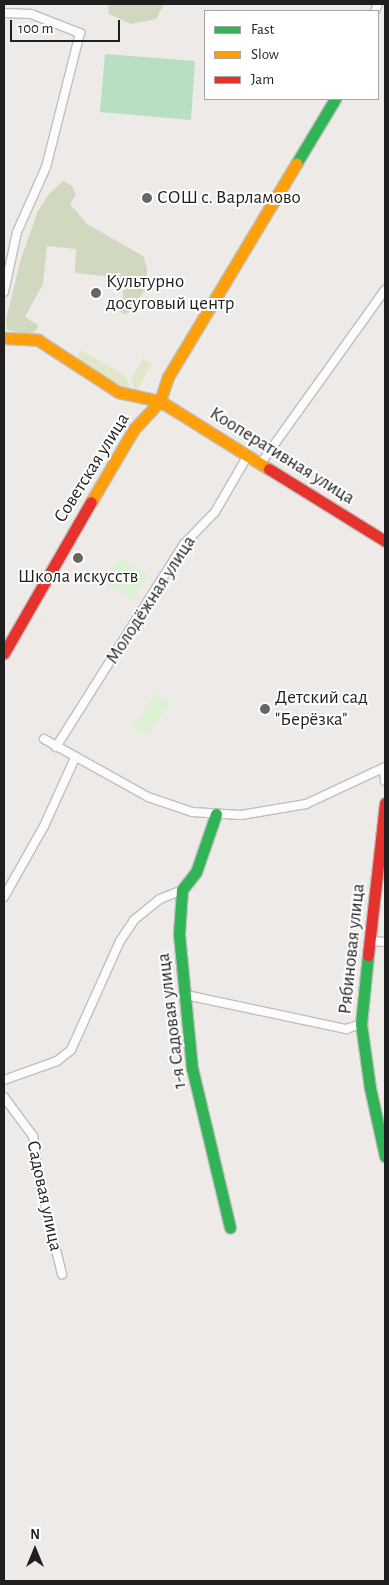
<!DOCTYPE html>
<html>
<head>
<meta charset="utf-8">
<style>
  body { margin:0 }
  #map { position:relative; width:389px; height:1585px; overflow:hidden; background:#edeae8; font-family:"Alegreya Sans",sans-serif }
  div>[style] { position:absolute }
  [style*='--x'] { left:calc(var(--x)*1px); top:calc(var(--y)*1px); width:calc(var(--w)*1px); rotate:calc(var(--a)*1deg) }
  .grass>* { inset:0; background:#e3e7ca }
  .forest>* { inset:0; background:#d0d8c0 }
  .park>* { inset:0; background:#def0d6 }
  .pitch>* { inset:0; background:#b8dfc2 }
  .roads { filter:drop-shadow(1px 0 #c0bfbe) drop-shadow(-1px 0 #c0bfbe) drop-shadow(0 1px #c0bfbe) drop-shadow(0 -1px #c0bfbe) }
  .street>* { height:8px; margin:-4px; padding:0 4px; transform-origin:4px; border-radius:4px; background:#fcfcfc }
  .fast>* { height:11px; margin:-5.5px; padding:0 5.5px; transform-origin:5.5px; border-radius:5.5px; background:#30b455 }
  .slow>* { height:11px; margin:-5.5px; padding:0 5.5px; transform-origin:5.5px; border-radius:5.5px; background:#ff9f0a }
  .jam>* { height:11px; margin:-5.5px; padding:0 5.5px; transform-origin:5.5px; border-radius:5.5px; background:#e5322d }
  .dots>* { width:14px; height:14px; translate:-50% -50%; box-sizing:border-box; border:2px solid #fff; border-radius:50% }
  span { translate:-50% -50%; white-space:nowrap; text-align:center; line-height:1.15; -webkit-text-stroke:4px #fff; paint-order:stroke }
  .poi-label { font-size:19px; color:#1f1f1f }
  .left { translate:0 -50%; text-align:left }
  .street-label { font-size:19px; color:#1f1f1f }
  .frame { position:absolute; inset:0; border:5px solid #1f1f1f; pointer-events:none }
  .legend { position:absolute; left:204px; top:10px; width:175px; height:90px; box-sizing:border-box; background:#fff; border:1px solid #a5a5a5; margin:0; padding:6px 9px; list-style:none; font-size:15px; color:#1f1f1f }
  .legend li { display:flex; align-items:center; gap:10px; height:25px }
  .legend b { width:25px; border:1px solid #a5a5a5 }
  .north { position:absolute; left:10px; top:1525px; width:50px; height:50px; -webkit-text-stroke:4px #fff; paint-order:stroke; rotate:0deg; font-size:14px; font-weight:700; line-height:20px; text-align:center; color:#1f1f1f }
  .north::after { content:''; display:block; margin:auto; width:18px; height:22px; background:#1f1f1f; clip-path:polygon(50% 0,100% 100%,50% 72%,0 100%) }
  .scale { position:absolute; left:10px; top:20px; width:110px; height:22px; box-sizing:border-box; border:2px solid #1f1f1f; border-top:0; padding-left:6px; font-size:15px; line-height:18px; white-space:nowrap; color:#1f1f1f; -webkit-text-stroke:4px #fff; paint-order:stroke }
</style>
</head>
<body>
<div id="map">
  <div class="grass">
    <div style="clip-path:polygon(81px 350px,125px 376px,133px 393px,76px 359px)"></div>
    <div style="clip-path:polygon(143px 358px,152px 364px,136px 391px,131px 379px)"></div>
  </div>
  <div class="forest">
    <div style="clip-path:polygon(108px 4px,163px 4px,163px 6px,156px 19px,131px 24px,109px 14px)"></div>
    <div style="clip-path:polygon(63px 181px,72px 186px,76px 195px,70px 204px,87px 224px,143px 256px,147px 268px,146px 286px,133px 311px,124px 314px,118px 310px,123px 299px,123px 278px,75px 273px,76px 249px,47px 246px,43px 284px,25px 317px,39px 326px,31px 335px,7px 330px,6px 320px,20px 262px,38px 211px,49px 194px)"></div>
  </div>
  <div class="park">
    <div style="clip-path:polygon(119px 558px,148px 574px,134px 600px,104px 583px)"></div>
    <div style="clip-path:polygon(156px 693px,170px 703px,146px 737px,131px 727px)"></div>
  </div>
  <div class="pitch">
    <div style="clip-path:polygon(105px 54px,195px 61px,191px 120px,100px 112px)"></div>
  </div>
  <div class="roads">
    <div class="street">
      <div style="--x:375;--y:11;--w:8;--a:-67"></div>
      <div style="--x:4;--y:13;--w:27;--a:2"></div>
      <div style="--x:31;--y:14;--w:53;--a:21.2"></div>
      <div style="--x:80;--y:33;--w:138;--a:104.2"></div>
      <div style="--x:46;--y:167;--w:71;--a:114"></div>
      <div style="--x:17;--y:232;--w:61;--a:102.2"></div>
      <div style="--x:261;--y:463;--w:213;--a:-54.4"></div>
      <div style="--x:44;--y:739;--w:119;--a:29.1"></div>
      <div style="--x:148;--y:797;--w:46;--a:18.8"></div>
      <div style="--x:192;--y:812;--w:49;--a:3.5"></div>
      <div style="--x:241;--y:815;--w:66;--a:-9.6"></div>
      <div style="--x:306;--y:804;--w:87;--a:-25.1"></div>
      <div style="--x:56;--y:747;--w:240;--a:-57.8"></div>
      <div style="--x:184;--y:544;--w:45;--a:-45.9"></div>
      <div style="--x:215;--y:512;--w:66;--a:-59.9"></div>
      <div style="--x:384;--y:768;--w:13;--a:86"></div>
      <div style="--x:4;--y:897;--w:81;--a:-60.6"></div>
      <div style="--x:44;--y:826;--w:75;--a:-65.5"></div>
      <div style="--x:370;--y:941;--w:15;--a:4"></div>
      <div style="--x:186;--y:995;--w:164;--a:12"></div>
      <div style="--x:346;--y:1029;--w:16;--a:-18"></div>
      <div style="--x:4;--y:1080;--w:56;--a:-19.7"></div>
      <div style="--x:57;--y:1061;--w:18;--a:-38"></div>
      <div style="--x:71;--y:1050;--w:120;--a:-65.8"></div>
      <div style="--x:120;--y:941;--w:25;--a:-56"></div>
      <div style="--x:134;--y:920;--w:33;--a:-39"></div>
      <div style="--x:160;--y:899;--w:24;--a:-22"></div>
      <div style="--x:4;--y:1097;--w:49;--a:53.4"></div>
      <div style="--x:33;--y:1136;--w:49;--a:81.7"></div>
      <div style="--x:40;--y:1184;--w:93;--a:76.3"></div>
    </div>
    <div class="fast">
      <div style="--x:296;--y:164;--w:76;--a:-59"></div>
      <div style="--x:216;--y:814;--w:61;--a:109"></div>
      <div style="--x:196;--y:872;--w:23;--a:128"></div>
      <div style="--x:182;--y:890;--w:44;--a:93.9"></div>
      <div style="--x:179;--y:934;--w:135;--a:84.5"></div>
      <div style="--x:192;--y:1068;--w:164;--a:76.6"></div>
      <div style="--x:368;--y:955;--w:69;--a:95.8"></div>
      <div style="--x:361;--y:1024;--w:65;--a:82"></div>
      <div style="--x:370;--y:1088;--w:70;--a:77.6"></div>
    </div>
    <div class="slow">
      <div style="--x:4;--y:338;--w:34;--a:3"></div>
      <div style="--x:38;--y:340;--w:95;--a:33"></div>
      <div style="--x:118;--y:392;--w:43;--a:12.1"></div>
      <div style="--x:160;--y:401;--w:128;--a:32"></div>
      <div style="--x:91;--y:502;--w:85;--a:-59.5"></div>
      <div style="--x:134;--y:429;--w:38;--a:-47"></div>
      <div style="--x:160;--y:401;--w:25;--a:-72"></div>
      <div style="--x:168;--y:377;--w:249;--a:-59"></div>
    </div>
    <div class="jam">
      <div style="--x:269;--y:469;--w:137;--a:31.8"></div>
      <div style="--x:4;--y:653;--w:174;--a:-60.1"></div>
      <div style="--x:368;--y:955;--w:153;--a:-83.6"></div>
    </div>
  </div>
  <div class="dots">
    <div style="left:147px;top:198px;background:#676665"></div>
    <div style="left:96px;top:293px;background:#676665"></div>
    <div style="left:78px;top:558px;background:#676665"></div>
    <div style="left:265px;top:709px;background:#676665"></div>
  </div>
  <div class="poi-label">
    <span class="left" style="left:157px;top:198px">СОШ с. Варламово</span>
    <span class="left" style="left:106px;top:293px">Культурно<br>досуговый центр</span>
    <span style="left:78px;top:577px">Школа искусств</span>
    <span class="left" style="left:275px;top:709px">Детский сад<br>"Берёзка"</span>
  </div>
  <div class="street-label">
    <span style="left:282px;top:456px;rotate:32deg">Кооперативная улица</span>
    <span style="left:92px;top:468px;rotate:-58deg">Советская улица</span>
    <span style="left:151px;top:600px;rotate:-57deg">Молодёжная улица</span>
    <span style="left:352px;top:949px;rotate:-84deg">Рябиновая улица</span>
    <span style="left:172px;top:1021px;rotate:-97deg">1-я Садовая улица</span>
    <span style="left:44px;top:1196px;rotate:78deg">Садовая улица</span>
  </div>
  <div class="frame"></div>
  <ul class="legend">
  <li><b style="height:6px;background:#30b455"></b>Fast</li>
  <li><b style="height:6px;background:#ff9f0a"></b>Slow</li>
  <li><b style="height:6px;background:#e5322d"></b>Jam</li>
  </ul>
  <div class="north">N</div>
  <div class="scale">100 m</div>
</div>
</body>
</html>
